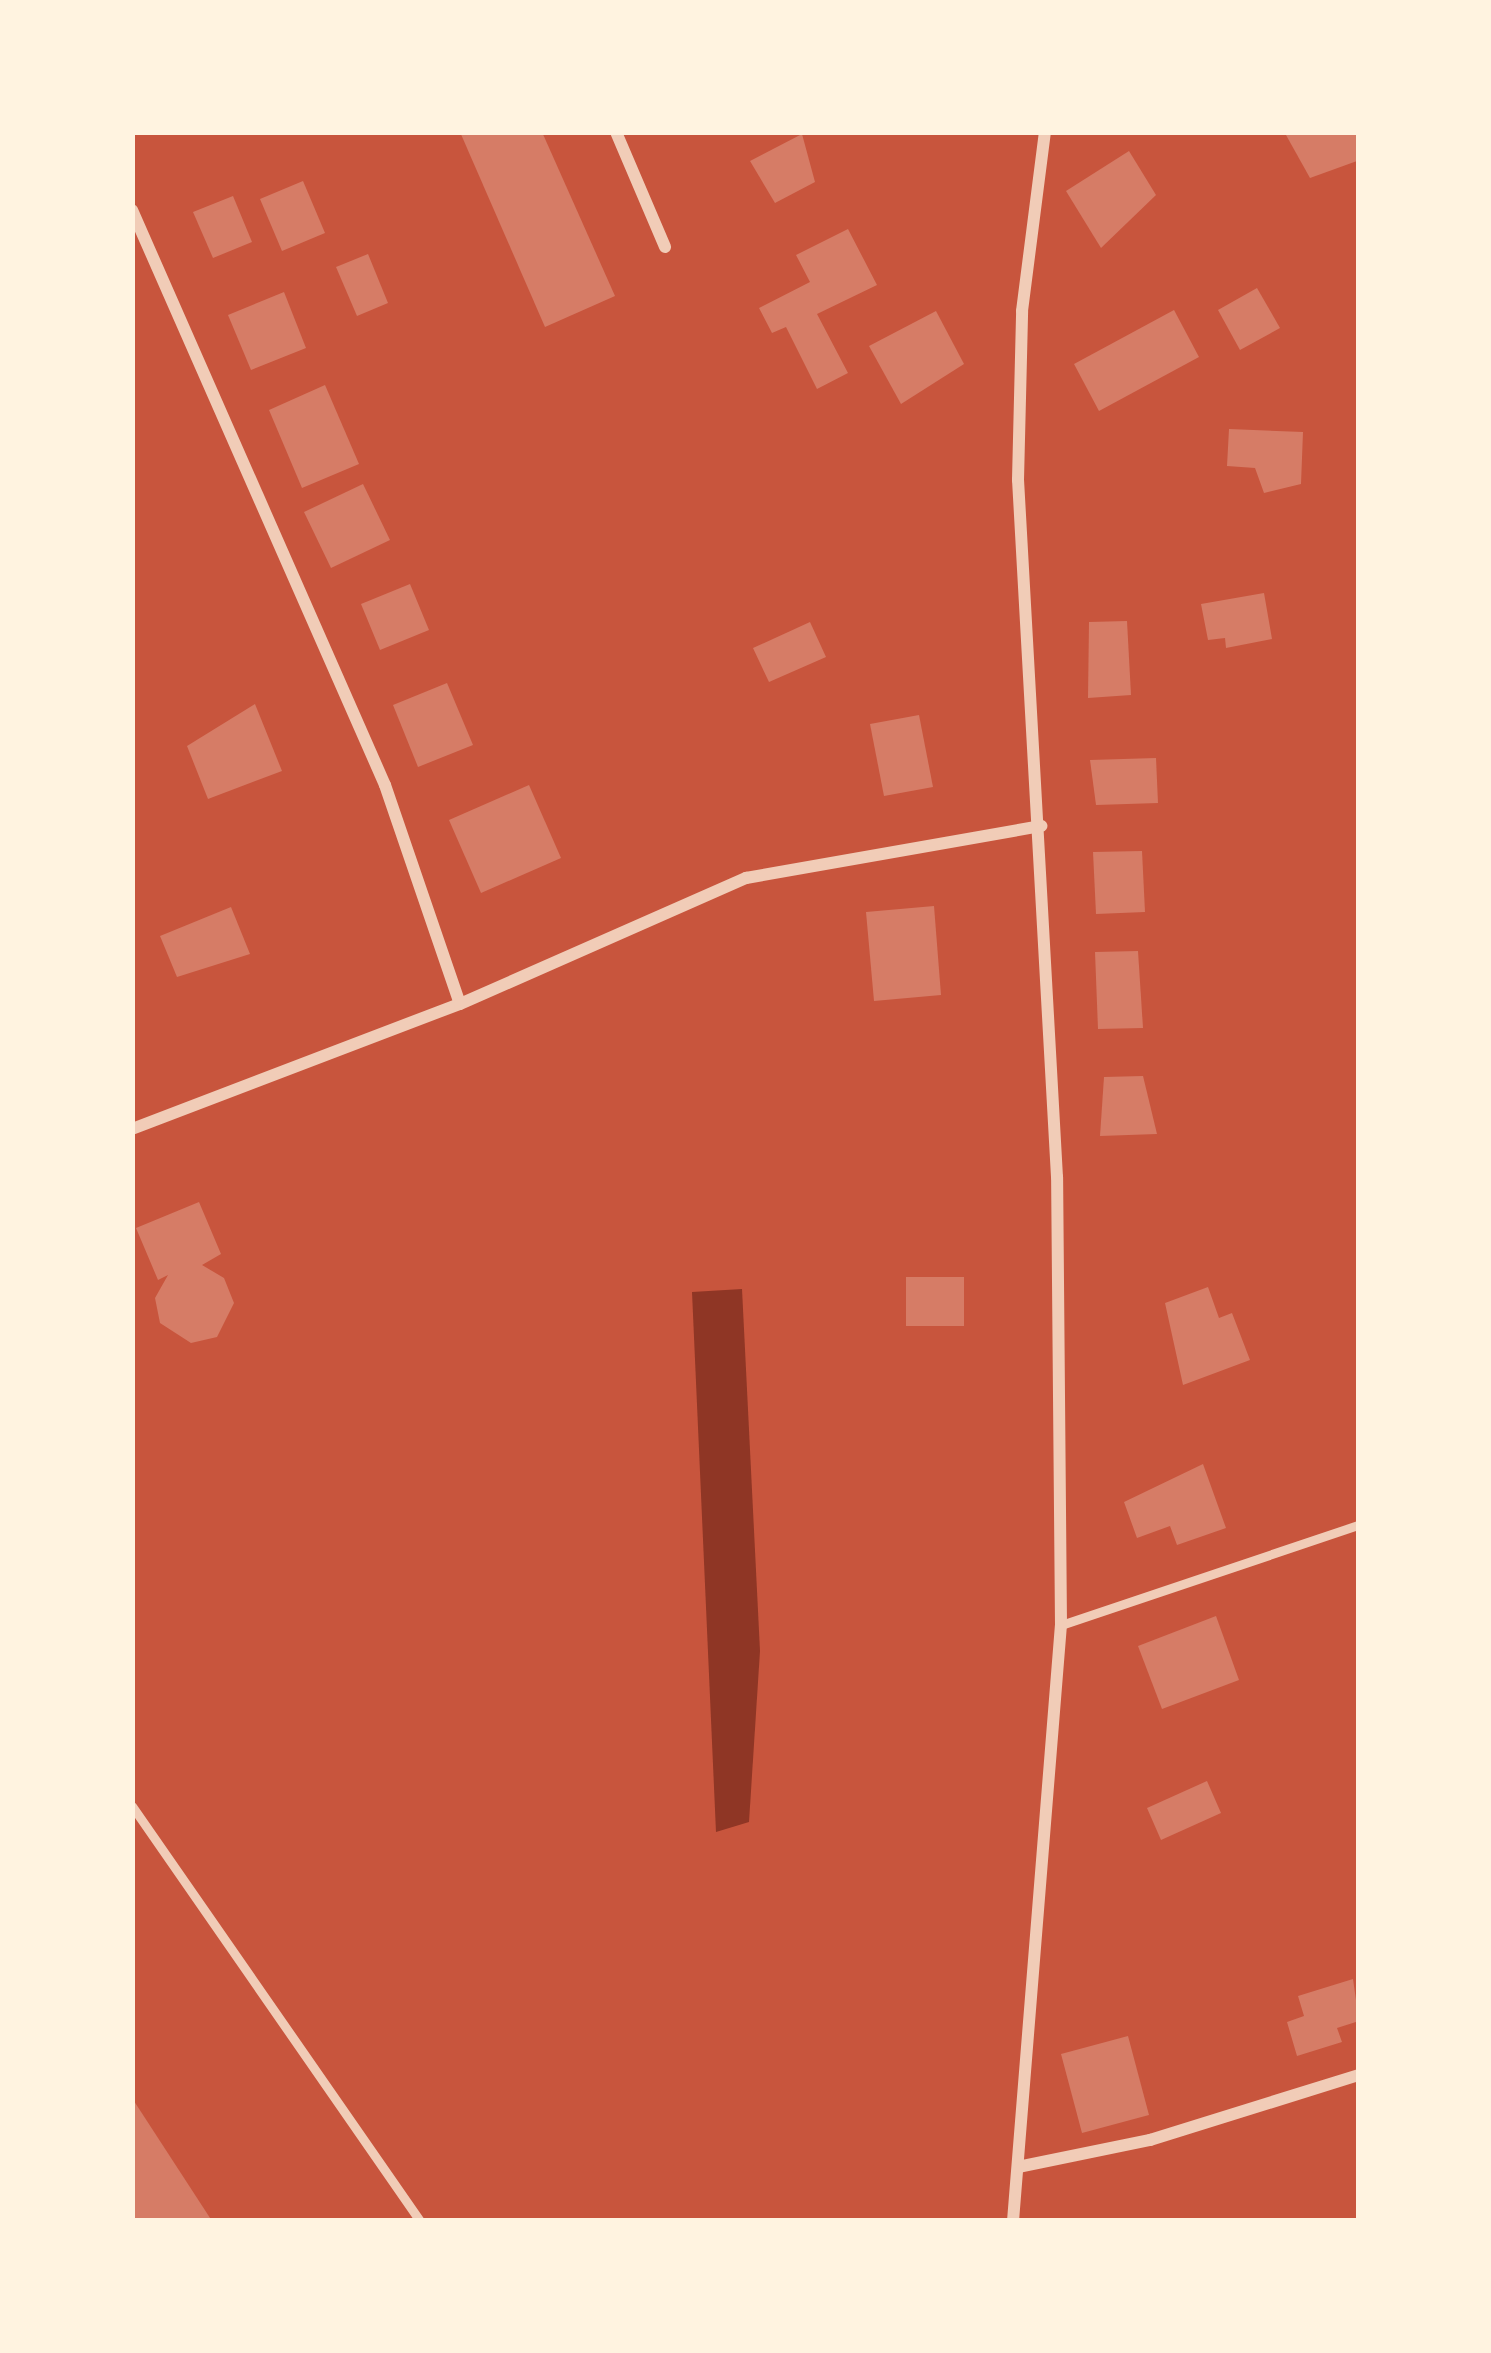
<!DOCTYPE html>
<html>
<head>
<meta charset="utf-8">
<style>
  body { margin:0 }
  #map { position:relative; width:1491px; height:2353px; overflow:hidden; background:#c8553d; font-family:Signika,sans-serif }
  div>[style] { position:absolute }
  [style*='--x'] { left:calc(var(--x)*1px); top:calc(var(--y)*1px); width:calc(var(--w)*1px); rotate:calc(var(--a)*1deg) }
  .water>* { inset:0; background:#8f3625 }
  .building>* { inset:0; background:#d67c66 }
  .service>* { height:9px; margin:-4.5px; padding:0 4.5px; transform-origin:4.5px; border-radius:4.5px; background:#f1ccb7 }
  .minor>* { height:12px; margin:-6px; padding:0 6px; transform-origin:6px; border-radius:6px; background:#f1ccb7 }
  span { translate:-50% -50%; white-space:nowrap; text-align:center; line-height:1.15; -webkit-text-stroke:9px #fff3e0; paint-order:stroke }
  .frame { position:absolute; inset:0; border:135px solid #fff3e0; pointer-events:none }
</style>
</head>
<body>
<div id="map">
  <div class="water">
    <div style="clip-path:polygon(742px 1289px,760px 1651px,749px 1822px,716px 1832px,692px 1292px)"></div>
  </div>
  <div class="building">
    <div style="clip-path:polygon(460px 132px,542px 132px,615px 296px,545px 327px)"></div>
    <div style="clip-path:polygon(1359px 132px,1357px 161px,1310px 178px,1286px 135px)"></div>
    <div style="clip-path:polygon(802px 134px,815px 182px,775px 203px,750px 161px)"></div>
    <div style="clip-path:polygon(1129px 151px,1156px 195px,1101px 248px,1066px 191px)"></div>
    <div style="clip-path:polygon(303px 181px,325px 233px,282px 251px,260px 199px)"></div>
    <div style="clip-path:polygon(233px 196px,252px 242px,213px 258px,193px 212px)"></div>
    <div style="clip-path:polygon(848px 229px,877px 285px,817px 314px,848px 373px,817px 389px,786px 327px,772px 333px,759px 308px,810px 282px,796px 255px)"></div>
    <div style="clip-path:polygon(368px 254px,388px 303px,357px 316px,336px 267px)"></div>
    <div style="clip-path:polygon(1257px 288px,1280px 328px,1240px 350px,1218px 310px)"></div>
    <div style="clip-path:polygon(284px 292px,306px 348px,251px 370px,228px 315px)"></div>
    <div style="clip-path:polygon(1174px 310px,1199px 357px,1099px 411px,1074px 364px)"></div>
    <div style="clip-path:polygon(936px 311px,964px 364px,901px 404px,869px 346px)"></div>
    <div style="clip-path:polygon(325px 385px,359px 464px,302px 488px,269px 410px)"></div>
    <div style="clip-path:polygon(1229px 429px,1303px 432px,1301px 484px,1264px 493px,1255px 468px,1227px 466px)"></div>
    <div style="clip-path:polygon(363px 484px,390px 540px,331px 568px,304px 512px)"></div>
    <div style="clip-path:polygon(410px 584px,429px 630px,380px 650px,361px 604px)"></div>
    <div style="clip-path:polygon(1264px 593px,1272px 639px,1226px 648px,1225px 638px,1208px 640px,1201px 604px)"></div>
    <div style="clip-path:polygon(1127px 621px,1131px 695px,1088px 698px,1089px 622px)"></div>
    <div style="clip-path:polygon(810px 622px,826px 657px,769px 682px,753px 648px)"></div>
    <div style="clip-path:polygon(447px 683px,473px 745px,418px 767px,393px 705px)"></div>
    <div style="clip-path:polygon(255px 704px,282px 771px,208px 799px,187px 746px)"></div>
    <div style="clip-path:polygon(919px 715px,933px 787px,884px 796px,870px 724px)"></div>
    <div style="clip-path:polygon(1156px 758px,1158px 803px,1096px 805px,1090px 760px)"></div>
    <div style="clip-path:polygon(529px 785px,561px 858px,481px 893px,449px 820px)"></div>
    <div style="clip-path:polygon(1142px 851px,1145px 912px,1096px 914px,1093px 852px)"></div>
    <div style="clip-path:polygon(934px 906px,941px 995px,874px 1001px,866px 912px)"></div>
    <div style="clip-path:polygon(231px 907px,250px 954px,177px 977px,160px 936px)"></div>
    <div style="clip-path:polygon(1138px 951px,1143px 1028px,1098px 1029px,1095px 952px)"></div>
    <div style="clip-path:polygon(1143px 1076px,1157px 1134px,1100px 1136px,1104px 1077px)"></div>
    <div style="clip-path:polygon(199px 1202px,221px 1254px,202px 1265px,224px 1278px,234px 1303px,217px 1337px,191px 1343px,160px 1323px,155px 1298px,168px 1275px,158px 1280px,136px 1228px)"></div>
    <div style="clip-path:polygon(906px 1277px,964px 1277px,964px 1326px,906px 1326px)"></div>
    <div style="clip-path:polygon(1208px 1287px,1219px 1318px,1232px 1313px,1250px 1360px,1183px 1385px,1165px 1303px)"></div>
    <div style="clip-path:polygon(1203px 1464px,1226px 1528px,1177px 1545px,1170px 1526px,1137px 1538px,1124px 1502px)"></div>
    <div style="clip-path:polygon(1216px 1616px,1239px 1680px,1162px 1709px,1138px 1646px)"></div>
    <div style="clip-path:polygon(1207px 1781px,1221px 1813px,1161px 1840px,1147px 1808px)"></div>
    <div style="clip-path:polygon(1353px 1979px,1359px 2021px,1337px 2028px,1342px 2042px,1297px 2056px,1287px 2022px,1304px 2016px,1298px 1996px)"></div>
    <div style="clip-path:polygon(1128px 2036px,1149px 2115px,1082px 2133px,1061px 2054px)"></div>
    <div style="clip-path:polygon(132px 2098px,212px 2221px,132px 2221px)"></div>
  </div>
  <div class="service">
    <div style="--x:1061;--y:1625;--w:314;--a:-18.6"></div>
    <div style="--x:132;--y:1806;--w:505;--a:55.24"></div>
  </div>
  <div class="minor">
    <div style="--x:616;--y:132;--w:125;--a:66.9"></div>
    <div style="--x:132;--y:210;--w:628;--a:66.25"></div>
    <div style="--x:385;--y:785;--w:231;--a:71.1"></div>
    <div style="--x:132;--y:1129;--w:351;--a:-20.9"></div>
    <div style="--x:460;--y:1004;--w:313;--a:-23.8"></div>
    <div style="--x:746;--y:878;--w:300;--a:-10"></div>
    <div style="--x:1018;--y:2167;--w:135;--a:-11.6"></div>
    <div style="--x:1150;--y:2140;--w:219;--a:-17.3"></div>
    <div style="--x:1013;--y:2221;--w:598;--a:-85.4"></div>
    <div style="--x:1061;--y:1625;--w:448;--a:-90.5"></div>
    <div style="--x:1057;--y:1177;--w:698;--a:-93.2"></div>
    <div style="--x:1018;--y:480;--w:169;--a:-88.6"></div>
    <div style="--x:1022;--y:311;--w:180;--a:-82.7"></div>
  </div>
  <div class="frame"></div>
</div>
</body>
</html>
